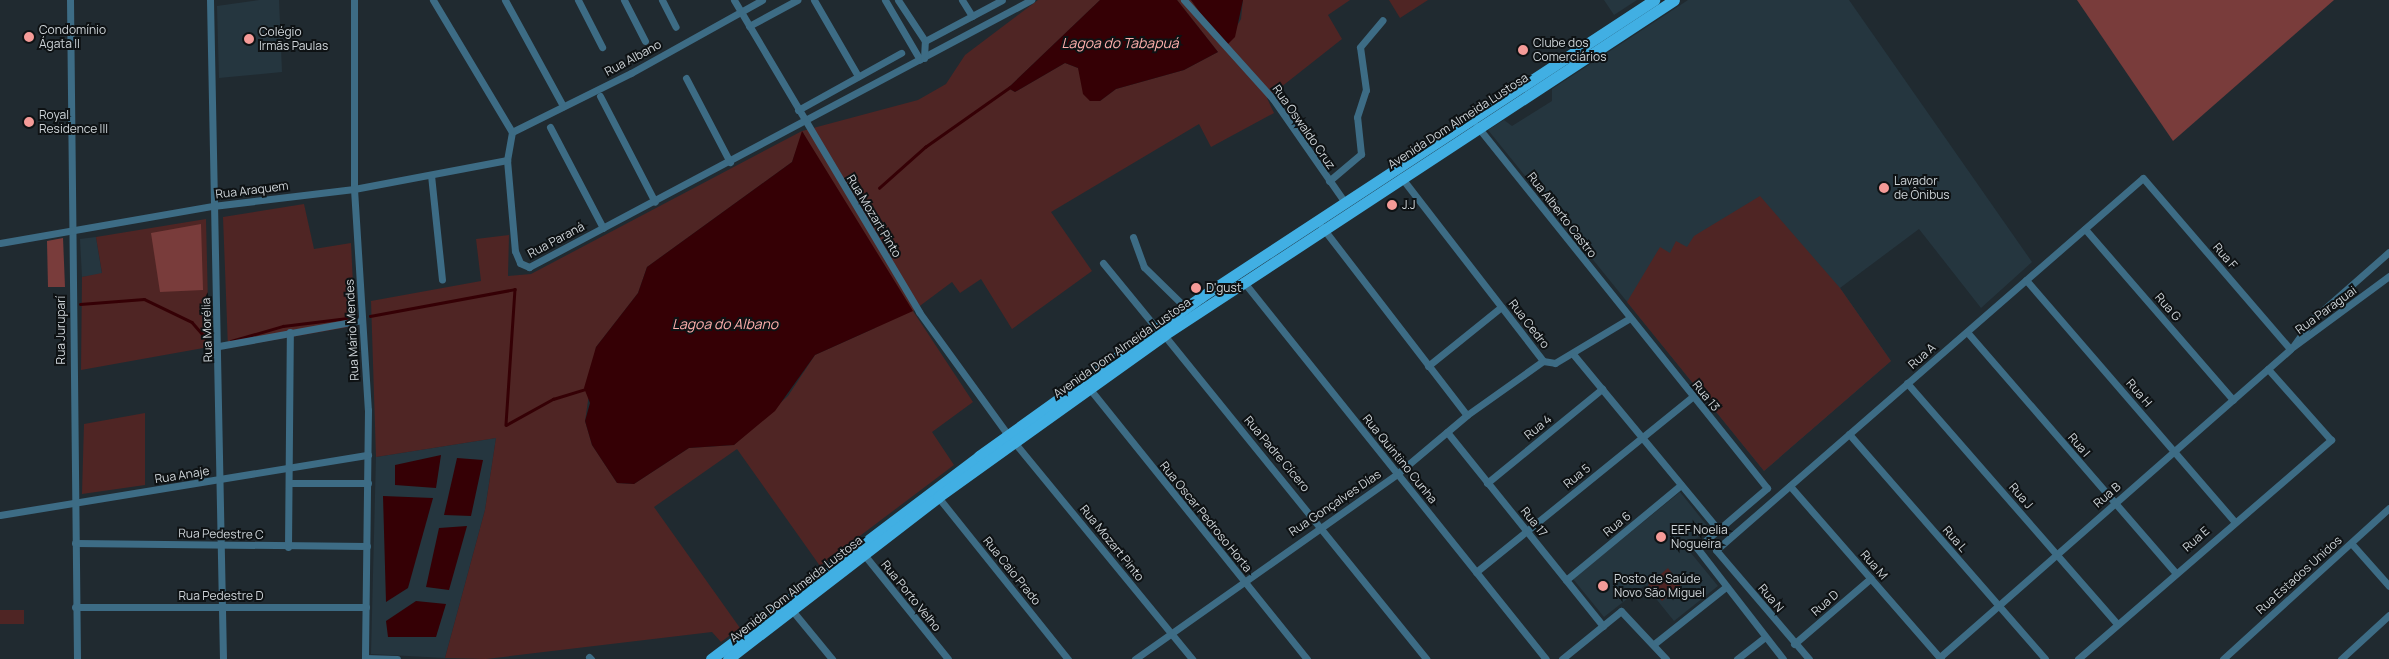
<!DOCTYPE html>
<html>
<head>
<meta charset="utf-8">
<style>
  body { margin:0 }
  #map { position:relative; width:2389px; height:659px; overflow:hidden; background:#202a30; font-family:Manrope,sans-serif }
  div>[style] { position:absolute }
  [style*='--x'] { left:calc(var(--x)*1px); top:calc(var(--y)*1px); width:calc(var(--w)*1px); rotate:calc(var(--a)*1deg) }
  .built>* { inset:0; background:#25363f }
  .green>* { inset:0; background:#4f2524 }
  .forest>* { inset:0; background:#793c3b }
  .water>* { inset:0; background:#350005 }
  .stream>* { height:2.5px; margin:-1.25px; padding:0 1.25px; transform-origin:1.25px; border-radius:1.25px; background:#350005 }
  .street>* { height:7px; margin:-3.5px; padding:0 3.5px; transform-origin:3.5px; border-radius:3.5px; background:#3d6c85 }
  .primary>* { height:11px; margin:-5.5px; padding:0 5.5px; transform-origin:5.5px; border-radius:5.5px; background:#41afe3 }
  .dots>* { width:14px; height:14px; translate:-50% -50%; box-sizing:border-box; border:2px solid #0e1214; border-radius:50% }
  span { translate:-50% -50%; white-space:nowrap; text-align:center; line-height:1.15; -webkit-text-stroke:4px #0e1214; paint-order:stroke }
  .poi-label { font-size:12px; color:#ced4d8 }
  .left { translate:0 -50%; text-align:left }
  .street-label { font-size:12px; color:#ced4d8 }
  .water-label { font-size:14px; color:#fdafac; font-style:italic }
</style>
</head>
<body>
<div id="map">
  <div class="built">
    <div style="clip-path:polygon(259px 0,279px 0,282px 72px,219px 78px,217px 6px)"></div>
    <div style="clip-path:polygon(1604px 0,1637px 0,1614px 15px)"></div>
    <div style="clip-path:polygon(1688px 0,1849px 0,2032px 262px,1981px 308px,1919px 229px,1840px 288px,1891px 361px,1764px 471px,1488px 130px,1504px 120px,1512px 126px,1552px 101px,1552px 89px)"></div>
    <div style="clip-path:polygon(96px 237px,102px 274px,82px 277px,80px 239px)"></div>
    <div style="clip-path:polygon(496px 438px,485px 510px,445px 658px,371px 654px,376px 457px)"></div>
    <div style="clip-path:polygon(1680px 492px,1709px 528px,1686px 547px,1718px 586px,1674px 621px,1645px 585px,1604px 617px,1573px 579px)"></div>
  </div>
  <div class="green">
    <div style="clip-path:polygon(evenodd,1038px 0,1100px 0,1008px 88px,1015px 92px,1065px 63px,1078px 68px,1090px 101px,1100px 101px,1116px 89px,1184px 70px,1218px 52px,1177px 0,1191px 0,1225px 46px,1241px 19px,1243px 0,1350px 0,1328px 15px,1342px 39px,1267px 98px,1274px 113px,1211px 147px,1199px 124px,1051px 212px,1092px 271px,1012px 329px,981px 279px,960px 293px,952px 282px,913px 311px,973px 402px,932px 432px,954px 465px,820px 566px,737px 449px,654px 507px,740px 628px,721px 642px,712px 632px,486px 659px,445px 658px,485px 510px,496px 438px,376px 457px,371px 301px,481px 281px,476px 239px,509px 235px,508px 276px,531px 274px,802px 131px,918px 100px,946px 84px,965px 55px,1038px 0,803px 132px,875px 328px,815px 355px,788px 396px,734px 445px,689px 448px,634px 484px,617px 483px,592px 445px,585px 421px,596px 347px,638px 293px,647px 267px,792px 162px,803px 132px)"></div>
    <div style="clip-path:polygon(1389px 0,1428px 0,1400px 18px)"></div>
    <div style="clip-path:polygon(1760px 196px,1840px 288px,1891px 361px,1764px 471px,1627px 302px,1660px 247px,1670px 253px,1676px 241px,1687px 247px,1694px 236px)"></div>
    <div style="clip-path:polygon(304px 204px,314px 249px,351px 243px,355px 326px,228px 348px,223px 217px)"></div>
    <div style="clip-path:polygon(206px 219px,209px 347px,81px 370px,82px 277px,102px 273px,96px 237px)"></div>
    <div style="clip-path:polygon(145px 413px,145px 485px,82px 494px,84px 424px)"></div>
    <div style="clip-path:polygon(1668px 568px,1681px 585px,1662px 601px,1648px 585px)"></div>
    <div style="clip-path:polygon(0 610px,24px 610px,24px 624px,0 624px)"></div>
  </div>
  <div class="forest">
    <div style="clip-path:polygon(2077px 0,2334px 0,2173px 141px)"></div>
    <div style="clip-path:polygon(201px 224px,203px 290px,160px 292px,151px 233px)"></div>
    <div style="clip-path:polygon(63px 238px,65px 287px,48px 287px,47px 241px)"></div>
  </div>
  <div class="water">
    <div style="clip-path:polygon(1100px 0,1177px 0,1218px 52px,1184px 70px,1116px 89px,1100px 101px,1090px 101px,1083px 94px,1078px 68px,1065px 63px,1015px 92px,1008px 88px)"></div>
    <div style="clip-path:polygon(1191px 0,1243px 0,1235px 37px,1225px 47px)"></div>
    <div style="clip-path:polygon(802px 131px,913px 311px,815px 355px,775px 411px,734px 445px,689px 448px,634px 484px,617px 483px,592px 445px,585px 421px,590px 403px,584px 388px,596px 347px,638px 293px,647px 267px,792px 162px)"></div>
    <div style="clip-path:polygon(441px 455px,436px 488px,395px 485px,395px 465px)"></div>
    <div style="clip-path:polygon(457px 458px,483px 460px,471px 516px,444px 515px)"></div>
    <div style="clip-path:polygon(383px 496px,433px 498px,408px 588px,386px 602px)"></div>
    <div style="clip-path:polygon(467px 526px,449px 590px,426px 587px,439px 528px)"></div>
    <div style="clip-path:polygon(416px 601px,446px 604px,436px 637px,388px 637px,386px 621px)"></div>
  </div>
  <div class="stream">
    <div style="--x:879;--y:188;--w:62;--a:-41.7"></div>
    <div style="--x:925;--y:147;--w:104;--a:-35.2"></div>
    <div style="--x:80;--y:304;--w:64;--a:-4.5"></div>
    <div style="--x:144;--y:299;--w:53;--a:25.6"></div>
    <div style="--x:192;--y:322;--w:28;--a:49"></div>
    <div style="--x:370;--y:316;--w:147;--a:-10.5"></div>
    <div style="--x:515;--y:289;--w:136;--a:93.8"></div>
    <div style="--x:506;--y:425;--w:54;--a:-29"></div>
    <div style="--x:553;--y:399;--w:34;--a:-17"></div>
    <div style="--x:231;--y:341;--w:54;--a:-16.1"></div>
    <div style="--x:283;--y:326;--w:73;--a:-7.1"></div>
  </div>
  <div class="street">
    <div style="--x:70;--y:0;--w:659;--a:89.39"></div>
    <div style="--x:210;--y:0;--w:659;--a:88.87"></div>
    <div style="--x:354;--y:0;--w:189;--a:90"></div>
    <div style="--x:354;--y:189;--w:221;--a:86.4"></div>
    <div style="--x:368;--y:410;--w:249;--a:90.7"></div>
    <div style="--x:433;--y:0;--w:154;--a:59.1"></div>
    <div style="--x:512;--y:132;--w:28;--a:100"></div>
    <div style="--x:507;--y:160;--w:91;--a:85"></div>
    <div style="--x:515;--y:251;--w:13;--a:67"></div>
    <div style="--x:520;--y:263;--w:10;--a:24"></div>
    <div style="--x:529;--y:267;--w:569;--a:-28.01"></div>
    <div style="--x:505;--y:0;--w:121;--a:61.3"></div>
    <div style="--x:578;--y:0;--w:53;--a:62.9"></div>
    <div style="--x:624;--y:0;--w:46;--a:62.9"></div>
    <div style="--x:662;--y:0;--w:30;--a:63"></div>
    <div style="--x:734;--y:0;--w:363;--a:59.3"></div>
    <div style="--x:919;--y:312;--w:152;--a:54.1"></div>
    <div style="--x:814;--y:0;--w:88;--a:59.9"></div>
    <div style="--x:885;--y:0;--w:69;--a:59.7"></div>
    <div style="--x:898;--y:0;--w:49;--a:56.6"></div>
    <div style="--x:962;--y:0;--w:19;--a:58"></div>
    <div style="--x:1184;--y:0;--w:133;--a:48"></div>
    <div style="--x:1273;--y:99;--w:124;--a:55.2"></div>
    <div style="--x:749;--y:26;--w:55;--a:-28.4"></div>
    <div style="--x:924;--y:58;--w:17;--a:-87"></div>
    <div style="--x:925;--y:41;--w:87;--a:-28"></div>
    <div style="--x:686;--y:78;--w:95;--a:62.4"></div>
    <div style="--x:600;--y:96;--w:119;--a:62.6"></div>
    <div style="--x:798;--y:110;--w:118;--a:-29"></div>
    <div style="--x:1477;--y:126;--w:464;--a:51.3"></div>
    <div style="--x:1767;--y:488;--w:92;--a:139.4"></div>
    <div style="--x:1697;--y:548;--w:140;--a:52.2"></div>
    <div style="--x:550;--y:127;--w:114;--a:62.3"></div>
    <div style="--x:512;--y:132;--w:133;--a:-26.4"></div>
    <div style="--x:631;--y:73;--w:150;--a:-29.1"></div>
    <div style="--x:431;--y:175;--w:105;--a:84"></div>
    <div style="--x:1401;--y:177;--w:232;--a:52.3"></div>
    <div style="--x:1543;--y:361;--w:12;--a:9"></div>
    <div style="--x:1555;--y:363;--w:87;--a:-31"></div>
    <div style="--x:1329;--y:181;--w:42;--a:-40.2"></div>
    <div style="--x:1361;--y:154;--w:37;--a:-96"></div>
    <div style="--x:1357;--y:117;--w:28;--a:-72"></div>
    <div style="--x:1366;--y:90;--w:43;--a:-97.9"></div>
    <div style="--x:1360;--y:47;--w:35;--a:-50"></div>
    <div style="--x:1322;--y:227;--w:237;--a:52.4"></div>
    <div style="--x:2085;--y:229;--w:226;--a:49.1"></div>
    <div style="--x:1133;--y:237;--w:32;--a:70"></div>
    <div style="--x:1144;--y:267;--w:59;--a:44.3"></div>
    <div style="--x:0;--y:243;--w:216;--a:-9.9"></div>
    <div style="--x:213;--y:206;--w:142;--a:-6.9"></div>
    <div style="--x:354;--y:189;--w:156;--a:-10.7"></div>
    <div style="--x:1103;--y:263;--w:85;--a:50.7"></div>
    <div style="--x:2026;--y:280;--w:318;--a:49.2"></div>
    <div style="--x:1243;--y:281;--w:484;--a:51.3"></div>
    <div style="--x:1967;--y:332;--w:318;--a:49.1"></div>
    <div style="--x:1164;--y:335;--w:417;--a:51"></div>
    <div style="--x:2294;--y:345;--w:32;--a:-54"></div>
    <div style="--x:2313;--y:319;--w:101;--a:-41.4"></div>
    <div style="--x:219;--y:346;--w:145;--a:-10.3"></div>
    <div style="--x:1573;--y:354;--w:227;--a:50.4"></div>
    <div style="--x:1428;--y:366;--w:94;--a:-38.9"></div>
    <div style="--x:1907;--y:383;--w:320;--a:48.9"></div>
    <div style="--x:1089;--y:388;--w:348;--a:51.2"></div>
    <div style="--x:1447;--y:432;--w:249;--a:51.2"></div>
    <div style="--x:1849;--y:434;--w:298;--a:48.9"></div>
    <div style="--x:1014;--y:442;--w:281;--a:50.6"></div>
    <div style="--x:289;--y:483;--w:79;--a:0"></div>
    <div style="--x:1487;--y:483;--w:149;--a:-39.3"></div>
    <div style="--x:1790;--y:486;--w:230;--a:48.9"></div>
    <div style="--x:938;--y:497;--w:208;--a:51.3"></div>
    <div style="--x:0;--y:515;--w:373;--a:-9.3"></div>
    <div style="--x:75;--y:543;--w:292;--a:0.6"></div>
    <div style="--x:2351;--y:543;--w:57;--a:48.5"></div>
    <div style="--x:288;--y:547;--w:215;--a:-89.5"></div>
    <div style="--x:862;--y:552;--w:137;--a:51.2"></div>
    <div style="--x:1476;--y:572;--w:278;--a:-39"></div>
    <div style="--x:1566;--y:580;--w:149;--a:-39.6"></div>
    <div style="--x:75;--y:607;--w:291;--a:0"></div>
    <div style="--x:791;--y:609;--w:65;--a:50.6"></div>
    <div style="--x:1654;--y:644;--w:92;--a:-38.4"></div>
    <div style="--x:1794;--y:644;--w:101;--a:-40.6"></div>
    <div style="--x:589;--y:657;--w:3;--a:45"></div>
    <div style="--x:1940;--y:657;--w:466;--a:-41.3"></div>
    <div style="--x:2290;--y:349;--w:123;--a:-36.4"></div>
    <div style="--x:365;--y:658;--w:32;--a:2"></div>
    <div style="--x:1135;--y:659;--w:321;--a:-35.2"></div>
    <div style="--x:1397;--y:474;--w:92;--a:-40.1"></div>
    <div style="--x:1467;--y:415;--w:93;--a:-35.4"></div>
    <div style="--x:1562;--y:659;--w:76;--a:-39.1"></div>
    <div style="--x:1621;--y:611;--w:66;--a:46.8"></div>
    <div style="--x:1737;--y:659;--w:36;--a:-38"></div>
    <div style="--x:1809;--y:659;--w:143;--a:-130.5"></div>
    <div style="--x:1716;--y:550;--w:566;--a:-41.06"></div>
    <div style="--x:2143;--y:178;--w:225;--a:49.3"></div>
    <div style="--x:2078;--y:659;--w:335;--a:-40.9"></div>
    <div style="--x:2331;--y:440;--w:95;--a:-131.6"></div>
    <div style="--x:2223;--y:659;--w:224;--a:-42.3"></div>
    <div style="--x:2341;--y:659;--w:65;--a:-42.5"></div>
  </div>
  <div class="primary">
    <div style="--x:711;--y:659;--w:336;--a:-37.1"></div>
    <div style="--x:979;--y:456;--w:273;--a:-35.6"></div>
    <div style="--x:1201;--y:297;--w:542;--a:-33.25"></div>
    <div style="--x:728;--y:659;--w:265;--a:-37.6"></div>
    <div style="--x:938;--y:497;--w:278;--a:-35.6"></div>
    <div style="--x:1164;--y:335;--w:610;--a:-33.3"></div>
  </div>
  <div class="dots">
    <div style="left:29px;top:37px;background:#f59b98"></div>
    <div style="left:249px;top:39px;background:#f59b98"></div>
    <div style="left:1523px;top:50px;background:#f59b98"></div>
    <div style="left:29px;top:122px;background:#f59b98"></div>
    <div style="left:1884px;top:188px;background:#f59b98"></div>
    <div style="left:1392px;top:205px;background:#f59b98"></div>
    <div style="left:1196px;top:288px;background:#f59b98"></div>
    <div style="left:1661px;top:537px;background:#f59b98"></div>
    <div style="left:1603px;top:586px;background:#f59b98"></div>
  </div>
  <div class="poi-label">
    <span class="left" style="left:39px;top:37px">Condomínio<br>Ágata II</span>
    <span class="left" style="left:259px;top:39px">Colégio<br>Irmãs Paulas</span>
    <span class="left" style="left:1533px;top:50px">Clube dos<br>Comerciários</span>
    <span class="left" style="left:39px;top:122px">Royal<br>Residence III</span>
    <span class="left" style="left:1894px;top:188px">Lavador<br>de Ônibus</span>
    <span class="left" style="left:1402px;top:205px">J.J</span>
    <span class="left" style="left:1206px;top:288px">D'gust</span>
    <span class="left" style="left:1671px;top:537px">EEF Noelia<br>Nogueira</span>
    <span class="left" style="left:1614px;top:586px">Posto de Saúde<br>Novo São Miguel</span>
  </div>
  <div class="street-label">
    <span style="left:633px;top:58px;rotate:-28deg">Rua Albano</span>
    <span style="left:1458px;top:121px;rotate:-33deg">Avenida Dom Almeida Lustosa</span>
    <span style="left:1304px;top:127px;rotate:55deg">Rua Oswaldo Cruz</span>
    <span style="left:252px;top:190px;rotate:-7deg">Rua Araquem</span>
    <span style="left:1562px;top:215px;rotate:52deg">Rua Alberto Castro</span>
    <span style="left:874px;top:216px;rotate:59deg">Rua Mozart Pinto</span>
    <span style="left:556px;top:240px;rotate:-28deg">Rua Paraná</span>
    <span style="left:2225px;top:256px;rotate:49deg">Rua F</span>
    <span style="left:2168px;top:307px;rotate:49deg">Rua G</span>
    <span style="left:2326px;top:310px;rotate:-36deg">Rua Paraguai</span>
    <span style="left:1529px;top:324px;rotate:52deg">Rua Cedro</span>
    <span style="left:61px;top:330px;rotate:-90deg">Rua Juruparí</span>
    <span style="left:207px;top:330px;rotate:-92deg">Rua Morélia</span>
    <span style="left:352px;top:330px;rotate:-93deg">Rua Mário Mendes</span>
    <span style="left:1122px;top:348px;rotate:-35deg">Avenida Dom Almeida Lustosa</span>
    <span style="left:1922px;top:356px;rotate:-41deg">Rua A</span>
    <span style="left:2139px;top:393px;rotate:49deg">Rua H</span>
    <span style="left:1706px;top:396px;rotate:51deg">Rua 13</span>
    <span style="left:1538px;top:427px;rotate:-39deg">Rua 4</span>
    <span style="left:2079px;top:445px;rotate:49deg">Rua I</span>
    <span style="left:1277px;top:454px;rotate:50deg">Rua Padre Cícero</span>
    <span style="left:1400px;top:459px;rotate:51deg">Rua Quintino Cunha</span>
    <span style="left:182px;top:475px;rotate:-9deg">Rua Anaje</span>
    <span style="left:1577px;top:476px;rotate:-39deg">Rua 5</span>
    <span style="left:2107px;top:495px;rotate:-41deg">Rua B</span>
    <span style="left:2021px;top:496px;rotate:49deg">Rua J</span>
    <span style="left:1335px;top:503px;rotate:-34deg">Rua Gonçalves Días</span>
    <span style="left:1206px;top:517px;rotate:51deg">Rua Oscar Pedroso Horta</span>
    <span style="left:1534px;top:522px;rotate:51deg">Rua 17</span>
    <span style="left:1617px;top:524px;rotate:-39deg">Rua 6</span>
    <span style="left:221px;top:534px;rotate:1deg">Rua Pedestre C</span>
    <span style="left:1955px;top:539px;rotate:49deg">Rua L</span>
    <span style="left:2196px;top:539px;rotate:-41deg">Rua E</span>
    <span style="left:1112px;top:543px;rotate:51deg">Rua Mozart Pinto</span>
    <span style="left:1874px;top:565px;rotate:49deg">Rua M</span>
    <span style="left:1012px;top:571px;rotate:51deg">Rua Caio Prado</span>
    <span style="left:2299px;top:575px;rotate:-42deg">Rua Estados Unidos</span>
    <span style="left:796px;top:589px;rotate:-38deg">Avenida Dom Almeida Lustosa</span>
    <span style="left:221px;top:596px">Rua Pedestre D</span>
    <span style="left:911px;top:596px;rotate:51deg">Rua Porto Velho</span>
    <span style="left:1771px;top:598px;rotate:50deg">Rua N</span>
    <span style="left:1825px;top:603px;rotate:-41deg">Rua D</span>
  </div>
  <div class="water-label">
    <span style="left:1120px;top:43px">Lagoa do Tabapuá</span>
    <span style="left:725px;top:324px">Lagoa do Albano</span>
  </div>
</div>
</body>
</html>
